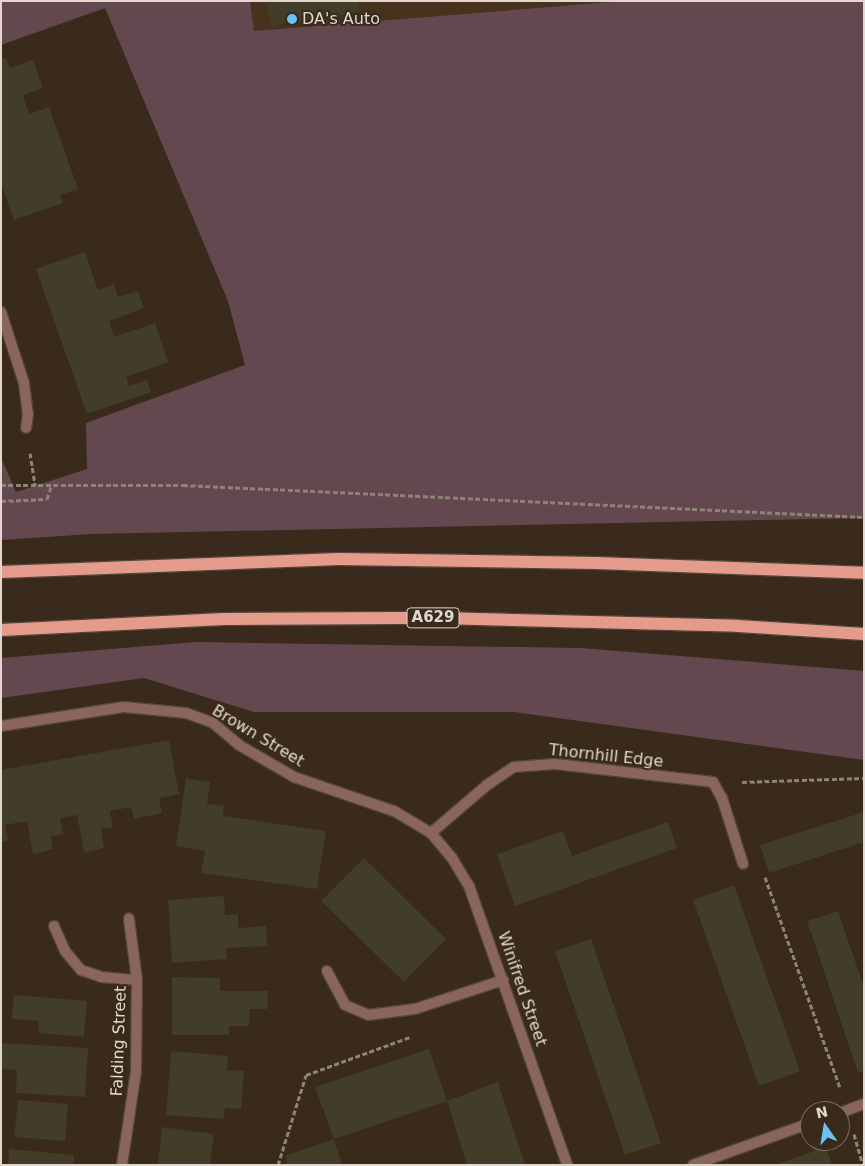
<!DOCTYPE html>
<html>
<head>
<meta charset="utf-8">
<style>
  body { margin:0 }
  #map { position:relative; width:865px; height:1166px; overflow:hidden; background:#392a1b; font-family:"DejaVu Sans",sans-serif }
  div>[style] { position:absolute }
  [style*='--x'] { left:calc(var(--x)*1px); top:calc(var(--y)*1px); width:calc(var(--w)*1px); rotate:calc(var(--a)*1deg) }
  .built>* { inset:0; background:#46321d }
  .green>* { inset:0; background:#644850 }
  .building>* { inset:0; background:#413d29 }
  .path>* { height:3px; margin-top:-1.5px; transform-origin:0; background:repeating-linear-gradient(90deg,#8f8377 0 5px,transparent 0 7.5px) }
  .roads { filter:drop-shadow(1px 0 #544638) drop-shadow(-1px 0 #544638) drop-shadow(0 1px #544638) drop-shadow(0 -1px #544638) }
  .service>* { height:10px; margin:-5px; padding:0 5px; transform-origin:5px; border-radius:5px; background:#89655d }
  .minor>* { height:10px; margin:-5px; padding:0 5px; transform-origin:5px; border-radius:5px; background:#89655d }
  .primary>* { height:12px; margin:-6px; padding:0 6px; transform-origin:6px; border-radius:6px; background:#e49b8b }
  .dots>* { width:14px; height:14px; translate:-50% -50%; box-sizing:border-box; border:2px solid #392a1b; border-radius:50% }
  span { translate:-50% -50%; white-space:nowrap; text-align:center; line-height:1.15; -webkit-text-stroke:4px #392a1b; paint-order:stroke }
  .shield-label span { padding:1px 4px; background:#392a1b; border:1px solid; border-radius:4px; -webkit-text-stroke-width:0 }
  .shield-label { font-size:15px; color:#e1d7ce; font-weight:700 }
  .poi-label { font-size:16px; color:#e1d7ce }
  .left { translate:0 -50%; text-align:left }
  .street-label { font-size:16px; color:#e1d7ce }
  .frame { position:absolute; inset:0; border:2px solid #e1d7ce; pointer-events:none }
  .north { position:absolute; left:800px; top:1101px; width:50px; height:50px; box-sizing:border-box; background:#392a1b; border:1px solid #7c6f63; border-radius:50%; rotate:347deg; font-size:14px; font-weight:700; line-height:20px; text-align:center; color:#e1d7ce }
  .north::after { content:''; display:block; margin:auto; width:18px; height:22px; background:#6bc3f2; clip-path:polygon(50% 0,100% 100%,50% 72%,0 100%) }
</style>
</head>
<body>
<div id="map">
  <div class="built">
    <div style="clip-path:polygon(250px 1px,623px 1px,254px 31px)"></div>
  </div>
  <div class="green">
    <div style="clip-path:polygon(1px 1px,250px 1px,254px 31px,623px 1px,864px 1px,864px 518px,91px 534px,1px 540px,1px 458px,16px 492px,87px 469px,86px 423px,245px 365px,228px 301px,105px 8px,1px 45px)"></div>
    <div style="clip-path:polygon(196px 642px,581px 648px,864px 671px,864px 760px,514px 712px,254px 712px,144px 678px,1px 698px,1px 658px)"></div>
  </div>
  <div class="building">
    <div style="clip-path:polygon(266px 1px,358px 1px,360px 11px,271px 26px)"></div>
    <div style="clip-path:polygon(6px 58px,10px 68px,33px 60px,43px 88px,23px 95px,29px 114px,49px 107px,78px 189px,60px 195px,63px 203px,14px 220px,1px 184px,1px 59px)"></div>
    <div style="clip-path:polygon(85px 252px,98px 290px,114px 284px,118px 297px,138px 291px,144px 308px,109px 321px,114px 337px,155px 323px,168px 362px,126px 377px,129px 386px,147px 380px,151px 392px,87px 414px,36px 269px)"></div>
    <div style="clip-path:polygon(169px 740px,179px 794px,159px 798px,162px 813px,134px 819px,131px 807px,110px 811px,113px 827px,101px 829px,104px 848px,84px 852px,77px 815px,60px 818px,63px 834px,51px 836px,53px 849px,33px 854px,27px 821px,5px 825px,8px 840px,1px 842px,1px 770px)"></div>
    <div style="clip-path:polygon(186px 778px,210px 782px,207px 804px,224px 806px,223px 816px,326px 831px,317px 889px,201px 873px,205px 851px,176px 846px)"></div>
    <div style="clip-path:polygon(864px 812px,864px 842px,769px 873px,760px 845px)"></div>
    <div style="clip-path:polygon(668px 822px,677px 848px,515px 906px,497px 854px,563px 831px,572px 856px)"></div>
    <div style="clip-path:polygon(364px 858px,446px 939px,404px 982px,321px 901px)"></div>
    <div style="clip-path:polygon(734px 885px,800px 1071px,759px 1086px,693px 900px)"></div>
    <div style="clip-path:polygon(224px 896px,225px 915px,238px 914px,238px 928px,266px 926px,267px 946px,226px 948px,227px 959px,172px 963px,168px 900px)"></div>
    <div style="clip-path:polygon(838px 911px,864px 987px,864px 1071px,858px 1073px,807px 921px)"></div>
    <div style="clip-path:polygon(591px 939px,661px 1143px,625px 1155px,555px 951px)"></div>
    <div style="clip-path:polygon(172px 977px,220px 978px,220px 991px,268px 991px,267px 1009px,250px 1009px,249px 1026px,229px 1026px,229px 1035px,172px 1035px)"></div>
    <div style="clip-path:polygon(14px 995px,87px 1001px,84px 1037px,38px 1033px,39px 1021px,12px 1019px)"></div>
    <div style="clip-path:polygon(1px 1043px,88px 1048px,85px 1097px,16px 1093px,17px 1070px,1px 1069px)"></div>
    <div style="clip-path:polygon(429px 1049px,447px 1101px,498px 1082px,525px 1165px,467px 1165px,447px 1101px,334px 1139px,315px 1087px)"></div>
    <div style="clip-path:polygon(171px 1051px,228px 1056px,227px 1070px,244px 1071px,241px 1109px,225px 1108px,224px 1119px,166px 1115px)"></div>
    <div style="clip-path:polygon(18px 1100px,68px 1104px,65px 1141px,14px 1137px)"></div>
    <div style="clip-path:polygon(162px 1127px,214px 1134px,210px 1165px,158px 1165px)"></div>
    <div style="clip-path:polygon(334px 1139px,342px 1165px,288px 1165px,285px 1156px)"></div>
    <div style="clip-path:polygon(826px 1147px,832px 1165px,777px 1165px,777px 1164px)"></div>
    <div style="clip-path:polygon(9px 1149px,74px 1155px,73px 1165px,8px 1165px)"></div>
  </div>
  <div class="path">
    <div style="--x:30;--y:453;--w:33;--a:81"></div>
    <div style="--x:1;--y:485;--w:182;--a:0"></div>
    <div style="--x:183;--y:485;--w:682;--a:2.69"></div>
    <div style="--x:1;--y:501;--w:46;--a:-2.5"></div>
    <div style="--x:47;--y:499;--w:13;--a:-72"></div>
    <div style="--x:742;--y:782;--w:122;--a:-1.9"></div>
    <div style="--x:765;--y:877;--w:224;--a:70.4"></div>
    <div style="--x:854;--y:1134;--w:32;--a:74"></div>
    <div style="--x:278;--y:1165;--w:94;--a:-72.7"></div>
    <div style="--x:306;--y:1075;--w:111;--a:-20.1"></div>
  </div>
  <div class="roads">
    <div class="service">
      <div style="--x:54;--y:926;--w:27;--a:66"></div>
      <div style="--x:65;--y:951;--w:25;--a:50"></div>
      <div style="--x:81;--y:970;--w:21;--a:19"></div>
      <div style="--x:101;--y:977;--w:36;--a:5"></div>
      <div style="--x:327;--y:971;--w:38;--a:62"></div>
      <div style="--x:345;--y:1005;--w:25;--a:23"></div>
      <div style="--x:368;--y:1015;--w:47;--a:-7.3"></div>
      <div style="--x:415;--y:1009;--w:93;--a:-18.2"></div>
    </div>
    <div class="minor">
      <div style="--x:1;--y:312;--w:75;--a:72.1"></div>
      <div style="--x:24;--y:383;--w:31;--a:83"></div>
      <div style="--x:28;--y:414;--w:14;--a:98"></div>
      <div style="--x:1;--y:726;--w:124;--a:-8.8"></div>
      <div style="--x:124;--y:707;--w:62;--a:5.5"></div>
      <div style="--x:186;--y:713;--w:29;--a:20"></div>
      <div style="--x:213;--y:723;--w:34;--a:40"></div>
      <div style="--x:239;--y:745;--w:64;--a:30.2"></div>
      <div style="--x:294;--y:777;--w:106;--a:18.8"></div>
      <div style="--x:394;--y:811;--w:43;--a:30.7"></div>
      <div style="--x:431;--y:833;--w:33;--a:50"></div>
      <div style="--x:452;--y:858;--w:33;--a:59"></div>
      <div style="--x:469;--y:886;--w:296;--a:70.6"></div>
      <div style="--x:431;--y:833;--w:74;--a:-40.6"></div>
      <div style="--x:487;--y:785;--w:32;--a:-34"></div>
      <div style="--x:514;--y:767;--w:41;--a:-4.2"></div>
      <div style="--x:555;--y:764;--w:159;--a:6.5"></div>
      <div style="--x:713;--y:782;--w:18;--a:61"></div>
      <div style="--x:722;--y:798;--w:69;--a:72.3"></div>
      <div style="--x:840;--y:1113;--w:26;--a:-21"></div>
      <div style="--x:122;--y:1165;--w:95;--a:-81.5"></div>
      <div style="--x:136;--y:1071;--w:91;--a:-89.4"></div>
      <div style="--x:137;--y:980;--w:62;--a:-97.5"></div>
      <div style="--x:693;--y:1165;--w:124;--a:-19.7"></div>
    </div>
    <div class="primary">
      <div style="--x:1;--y:572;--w:338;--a:-2.2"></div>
      <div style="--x:339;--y:559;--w:257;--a:0.9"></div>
      <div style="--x:596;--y:563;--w:268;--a:2.1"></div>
      <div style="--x:1;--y:630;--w:223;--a:-2.8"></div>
      <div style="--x:224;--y:619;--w:215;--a:-0.3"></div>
      <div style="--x:439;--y:618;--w:299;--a:1.5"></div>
      <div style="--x:738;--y:626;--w:126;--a:3.6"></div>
    </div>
  </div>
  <div class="dots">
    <div style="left:292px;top:19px;background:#6bc3f2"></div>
  </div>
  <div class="shield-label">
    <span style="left:433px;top:618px">A629</span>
  </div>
  <div class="poi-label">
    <span class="left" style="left:302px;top:19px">DA's Auto</span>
  </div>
  <div class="street-label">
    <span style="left:258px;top:736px;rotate:31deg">Brown Street</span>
    <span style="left:606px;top:756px;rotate:6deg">Thornhill Edge</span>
    <span style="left:522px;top:989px;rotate:71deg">Winifred Street</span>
    <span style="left:119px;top:1041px;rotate:-88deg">Falding Street</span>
  </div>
  <div class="frame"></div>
  <div class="north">N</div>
</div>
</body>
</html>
